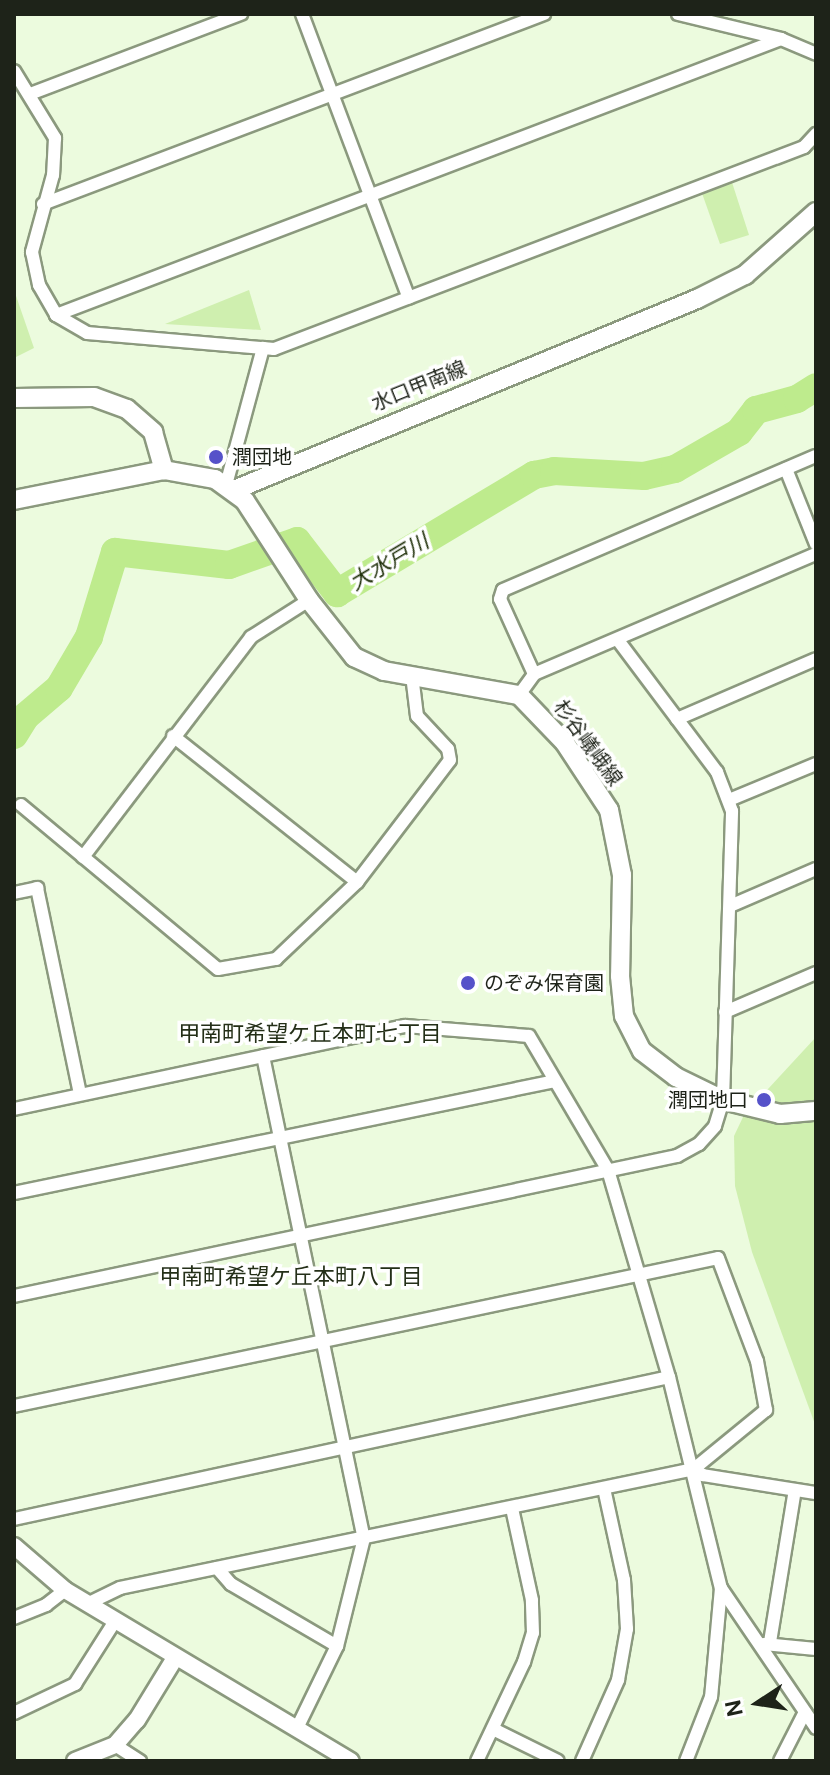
<!DOCTYPE html>
<html>
<head>
<meta charset="utf-8">
<style>
  body { margin:0 }
  #map { position:relative; width:830px; height:1775px; overflow:hidden; background:#ecfbde; font-family:"DM Sans","Noto Sans JP",sans-serif }
  div>[style] { position:absolute }
  [style*='--x'] { left:calc(var(--x)*1px); top:calc(var(--y)*1px); width:calc(var(--w)*1px); rotate:calc(var(--a)*1deg) }
  .green>* { inset:0; background:#cfefaf }
  .river>* { height:28px; margin:-14px; padding:0 14px; transform-origin:14px; border-radius:14px; background:#beeb8d }
  .roads { filter:drop-shadow(2px 0 #8b997e) drop-shadow(-2px 0 #8b997e) drop-shadow(0 2px #8b997e) drop-shadow(0 -2px #8b997e) }
  .minor>* { height:12px; margin:-6px; padding:0 6px; transform-origin:6px; border-radius:6px; background:#fff }
  .tertiary>* { height:16px; margin:-8px; padding:0 8px; transform-origin:8px; border-radius:8px; background:#fff }
  .secondary>* { height:18px; margin:-9px; padding:0 9px; transform-origin:9px; border-radius:9px; background:#fff }
  .dots>* { width:22px; height:22px; translate:-50% -50%; box-sizing:border-box; border:4px solid #fff; border-radius:50% }
  span { translate:-50% -50%; white-space:nowrap; text-align:center; line-height:1.15; -webkit-text-stroke:7px #fff; paint-order:stroke }
  .street-label { font-size:20px; color:#1e2319 }
  .poi-label { font-size:20px; color:#1e2319 }
  .left { translate:0 -50%; text-align:left }
  .right { translate:-100% -50%; text-align:right }
  .water-label { font-size:22px; color:#22320c; font-style:italic }
  .neighbourhood-label { font-size:22px; color:#242f18 }
  .frame { position:absolute; inset:0; border:16px solid #1e2319; pointer-events:none }
  .north { position:absolute; left:718px; top:1663px; width:80px; height:80px; -webkit-text-stroke:6px #fff; paint-order:stroke; rotate:258deg; font-size:22px; font-weight:700; line-height:32px; text-align:center; color:#1e2319 }
  .north::after { content:''; display:block; margin:auto; width:28px; height:36px; background:#1e2319; clip-path:polygon(50% 0,100% 100%,50% 72%,0 100%) }
</style>
</head>
<body>
<div id="map">
  <div class="green">
    <div style="clip-path:polygon(728px 170px,749px 235px,720px 244px,698px 182px)"></div>
    <div style="clip-path:polygon(14px 290px,34px 348px,14px 358px)"></div>
    <div style="clip-path:polygon(249px 290px,261px 330px,165px 324px)"></div>
    <div style="clip-path:polygon(816px 1037px,816px 1427px,752px 1252px,735px 1186px,734px 1136px,744px 1115px)"></div>
  </div>
  <div class="river">
    <div style="--x:14;--y:735;--w:22;--a:-58"></div>
    <div style="--x:26;--y:716;--w:43;--a:-40.3"></div>
    <div style="--x:59;--y:688;--w:59;--a:-59.5"></div>
    <div style="--x:89;--y:637;--w:89;--a:-73"></div>
    <div style="--x:115;--y:552;--w:115;--a:6.5"></div>
    <div style="--x:229;--y:565;--w:72;--a:-19.4"></div>
    <div style="--x:297;--y:541;--w:66;--a:52.4"></div>
    <div style="--x:337;--y:593;--w:230;--a:-30.9"></div>
    <div style="--x:534;--y:475;--w:20;--a:-11"></div>
    <div style="--x:554;--y:471;--w:90;--a:3.2"></div>
    <div style="--x:644;--y:476;--w:32;--a:-13"></div>
    <div style="--x:675;--y:469;--w:74;--a:-30"></div>
    <div style="--x:739;--y:432;--w:28;--a:-52"></div>
    <div style="--x:756;--y:410;--w:42;--a:-15"></div>
    <div style="--x:797;--y:399;--w:22;--a:-32"></div>
  </div>
  <div class="roads">
    <div class="minor">
      <div style="--x:302;--y:14;--w:303;--a:69.4"></div>
      <div style="--x:678;--y:14;--w:106;--a:13.6"></div>
      <div style="--x:781;--y:39;--w:38;--a:23"></div>
      <div style="--x:14;--y:71;--w:79;--a:58.5"></div>
      <div style="--x:55;--y:138;--w:37;--a:93"></div>
      <div style="--x:53;--y:175;--w:80;--a:105.3"></div>
      <div style="--x:32;--y:252;--w:34;--a:78"></div>
      <div style="--x:39;--y:285;--w:34;--a:60"></div>
      <div style="--x:56;--y:315;--w:36;--a:30"></div>
      <div style="--x:87;--y:333;--w:177;--a:4.9"></div>
      <div style="--x:263;--y:348;--w:11;--a:5"></div>
      <div style="--x:274;--y:349;--w:567;--a:-20.86"></div>
      <div style="--x:804;--y:147;--w:18;--a:-47"></div>
      <div style="--x:30;--y:94;--w:226;--a:-20.8"></div>
      <div style="--x:43;--y:204;--w:536;--a:-20.77"></div>
      <div style="--x:56;--y:315;--w:776;--a:-20.84"></div>
      <div style="--x:786;--y:469;--w:81;--a:68.2"></div>
      <div style="--x:226;--y:485;--w:142;--a:-74.9"></div>
      <div style="--x:534;--y:674;--w:82;--a:-114.4"></div>
      <div style="--x:500;--y:599;--w:9;--a:-72"></div>
      <div style="--x:503;--y:590;--w:340;--a:-23.2"></div>
      <div style="--x:519;--y:695;--w:26;--a:-54"></div>
      <div style="--x:534;--y:674;--w:306;--a:-23.1"></div>
      <div style="--x:677;--y:719;--w:151;--a:-23.3"></div>
      <div style="--x:173;--y:736;--w:235;--a:38.4"></div>
      <div style="--x:729;--y:800;--w:94;--a:-22.5"></div>
      <div style="--x:21;--y:805;--w:256;--a:39.8"></div>
      <div style="--x:218;--y:969;--w:59;--a:-9.8"></div>
      <div style="--x:276;--y:959;--w:112;--a:-43.5"></div>
      <div style="--x:357;--y:882;--w:153;--a:-52.7"></div>
      <div style="--x:450;--y:760;--w:11;--a:-100"></div>
      <div style="--x:448;--y:749;--w:45;--a:-133.2"></div>
      <div style="--x:417;--y:716;--w:41;--a:-97"></div>
      <div style="--x:83;--y:857;--w:277;--a:-52.6"></div>
      <div style="--x:251;--y:637;--w:69;--a:-32.5"></div>
      <div style="--x:14;--y:893;--w:24;--a:-12"></div>
      <div style="--x:37;--y:888;--w:210;--a:78.2"></div>
      <div style="--x:730;--y:906;--w:94;--a:-23.3"></div>
      <div style="--x:725;--y:1012;--w:99;--a:-23.2"></div>
      <div style="--x:263;--y:1056;--w:492;--a:78.2"></div>
      <div style="--x:364;--y:1538;--w:111;--a:104"></div>
      <div style="--x:337;--y:1646;--w:91;--a:116"></div>
      <div style="--x:14;--y:1109;--w:400;--a:-12"></div>
      <div style="--x:405;--y:1026;--w:124;--a:4.6"></div>
      <div style="--x:529;--y:1036;--w:156;--a:59.5"></div>
      <div style="--x:608;--y:1170;--w:216;--a:73.6"></div>
      <div style="--x:669;--y:1377;--w:217;--a:76.2"></div>
      <div style="--x:721;--y:1588;--w:109;--a:95.2"></div>
      <div style="--x:711;--y:1697;--w:69;--a:111.3"></div>
      <div style="--x:14;--y:1193;--w:552;--a:-11.7"></div>
      <div style="--x:14;--y:1296;--w:678;--a:-11.92"></div>
      <div style="--x:677;--y:1156;--w:25;--a:-29"></div>
      <div style="--x:699;--y:1144;--w:24;--a:-48"></div>
      <div style="--x:715;--y:1126;--w:27;--a:-73"></div>
      <div style="--x:723;--y:1100;--w:289;--a:-88.2"></div>
      <div style="--x:732;--y:811;--w:42;--a:-111"></div>
      <div style="--x:717;--y:772;--w:165;--a:-126.9"></div>
      <div style="--x:14;--y:1406;--w:719;--a:-11.87"></div>
      <div style="--x:718;--y:1258;--w:110;--a:69.3"></div>
      <div style="--x:757;--y:1361;--w:50;--a:79.6"></div>
      <div style="--x:766;--y:1410;--w:93;--a:140.7"></div>
      <div style="--x:694;--y:1469;--w:586;--a:168.29"></div>
      <div style="--x:120;--y:1588;--w:37;--a:154"></div>
      <div style="--x:694;--y:1469;--w:11;--a:34"></div>
      <div style="--x:703;--y:1475;--w:114;--a:9.1"></div>
      <div style="--x:14;--y:1519;--w:670;--a:-12.23"></div>
      <div style="--x:217;--y:1568;--w:21;--a:49"></div>
      <div style="--x:231;--y:1584;--w:123;--a:30.3"></div>
      <div style="--x:721;--y:1588;--w:169;--a:55.8"></div>
      <div style="--x:14;--y:1618;--w:35;--a:-22"></div>
      <div style="--x:46;--y:1605;--w:24;--a:-38"></div>
      <div style="--x:770;--y:1642;--w:154;--a:-80.7"></div>
      <div style="--x:764;--y:1644;--w:52;--a:5.5"></div>
      <div style="--x:14;--y:1713;--w:68;--a:-25.4"></div>
      <div style="--x:75;--y:1684;--w:75;--a:-57.6"></div>
      <div style="--x:493;--y:1729;--w:72;--a:26.2"></div>
      <div style="--x:115;--y:1745;--w:30;--a:33"></div>
      <div style="--x:477;--y:1761;--w:110;--a:-64.6"></div>
      <div style="--x:524;--y:1662;--w:30;--a:-73"></div>
      <div style="--x:533;--y:1633;--w:33;--a:-92"></div>
      <div style="--x:532;--y:1600;--w:94;--a:-102.3"></div>
      <div style="--x:582;--y:1761;--w:89;--a:-66"></div>
      <div style="--x:618;--y:1680;--w:52;--a:-80"></div>
      <div style="--x:627;--y:1629;--w:49;--a:-93.5"></div>
      <div style="--x:624;--y:1580;--w:94;--a:-102.3"></div>
      <div style="--x:780;--y:1761;--w:55;--a:-63"></div>
    </div>
    <div class="tertiary">
      <div style="--x:14;--y:1546;--w:67;--a:40.8"></div>
      <div style="--x:65;--y:1590;--w:333;--a:30.9"></div>
      <div style="--x:75;--y:1761;--w:43;--a:-21.8"></div>
      <div style="--x:115;--y:1745;--w:33;--a:-49"></div>
      <div style="--x:137;--y:1720;--w:73;--a:-58.5"></div>
    </div>
    <div class="secondary">
      <div style="--x:14;--y:398;--w:80;--a:-0.7"></div>
      <div style="--x:94;--y:397;--w:35;--a:20"></div>
      <div style="--x:127;--y:409;--w:35;--a:41"></div>
      <div style="--x:153;--y:432;--w:40;--a:74"></div>
      <div style="--x:234;--y:490;--w:501;--a:-22.42"></div>
      <div style="--x:697;--y:299;--w:54;--a:-26.6"></div>
      <div style="--x:745;--y:275;--w:95;--a:-41.6"></div>
      <div style="--x:14;--y:500;--w:153;--a:-11.3"></div>
      <div style="--x:164;--y:470;--w:52;--a:10"></div>
      <div style="--x:215;--y:479;--w:37;--a:36"></div>
      <div style="--x:245;--y:501;--w:118;--a:57.1"></div>
      <div style="--x:309;--y:600;--w:73;--a:51.7"></div>
      <div style="--x:354;--y:657;--w:33;--a:25"></div>
      <div style="--x:384;--y:671;--w:137;--a:10.1"></div>
      <div style="--x:519;--y:695;--w:66;--a:46.2"></div>
      <div style="--x:565;--y:743;--w:80;--a:56.7"></div>
      <div style="--x:609;--y:810;--w:66;--a:78.7"></div>
      <div style="--x:622;--y:875;--w:101;--a:91.1"></div>
      <div style="--x:620;--y:976;--w:40;--a:84.3"></div>
      <div style="--x:624;--y:1016;--w:39;--a:63"></div>
      <div style="--x:642;--y:1051;--w:43;--a:37.4"></div>
      <div style="--x:676;--y:1077;--w:52;--a:26.1"></div>
      <div style="--x:723;--y:1100;--w:59;--a:13.8"></div>
      <div style="--x:780;--y:1114;--w:36;--a:-5"></div>
    </div>
  </div>
  <div class="dots">
    <div style="left:216px;top:457px;background:#5652c9"></div>
    <div style="left:468px;top:983px;background:#5652c9"></div>
    <div style="left:764px;top:1100px;background:#5652c9"></div>
  </div>
  <div class="street-label">
    <span style="left:419px;top:386px;rotate:-22deg">水口甲南線</span>
    <span style="left:588px;top:743px;rotate:54deg">杉谷嶬峨線</span>
  </div>
  <div class="poi-label">
    <span class="left" style="left:232px;top:457px">潤団地</span>
    <span class="left" style="left:484px;top:983px">のぞみ保育園</span>
    <span class="right" style="left:748px;top:1100px">潤団地口</span>
  </div>
  <div class="water-label">
    <span style="left:389px;top:562px;rotate:-31deg">大水戸川</span>
  </div>
  <div class="neighbourhood-label">
    <span style="left:310px;top:1034px">甲南町希望ケ丘本町七丁目</span>
    <span style="left:291px;top:1277px">甲南町希望ケ丘本町八丁目</span>
  </div>
  <div class="frame"></div>
  <div class="north">N</div>
</div>
</body>
</html>
